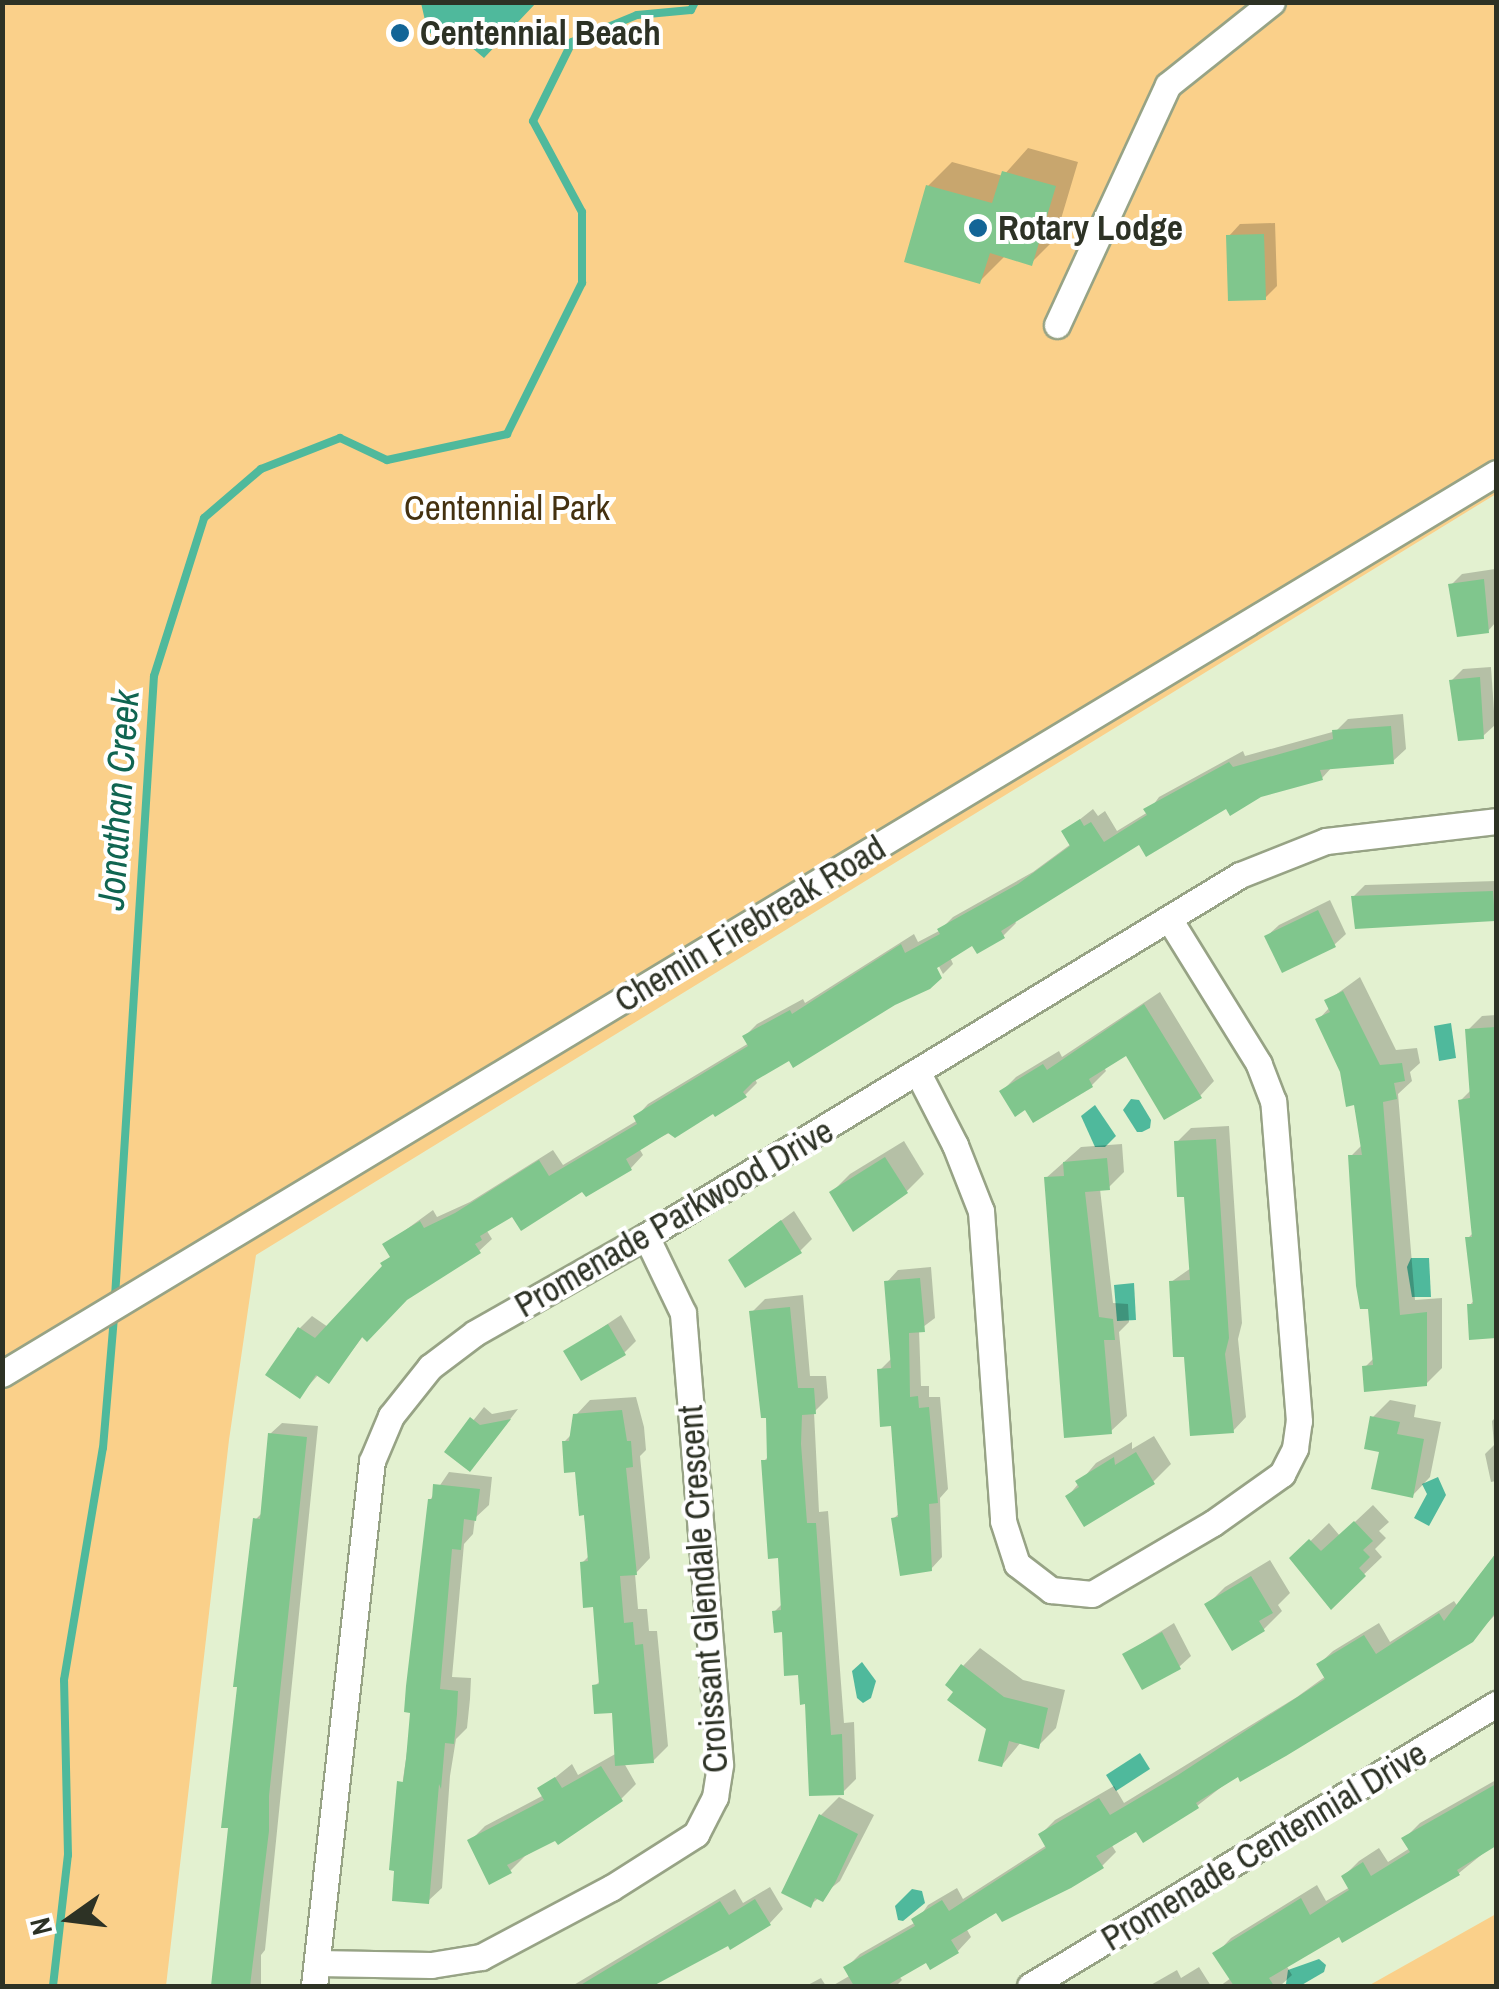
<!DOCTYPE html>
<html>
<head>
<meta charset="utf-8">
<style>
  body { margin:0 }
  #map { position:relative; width:1499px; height:1989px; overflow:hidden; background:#e3f1d0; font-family:"Archivo Narrow",sans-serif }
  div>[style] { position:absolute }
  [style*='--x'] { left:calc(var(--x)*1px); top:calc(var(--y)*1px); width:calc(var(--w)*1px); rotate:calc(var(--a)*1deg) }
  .green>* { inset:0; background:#fad08a }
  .water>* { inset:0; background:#4fb99c }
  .shadow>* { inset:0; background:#0003 }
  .stream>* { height:8px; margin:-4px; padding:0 4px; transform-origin:4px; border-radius:4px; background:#4fb99c }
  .building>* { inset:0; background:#80c68d }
  .roads { filter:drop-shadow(2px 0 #97a385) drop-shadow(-2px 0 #97a385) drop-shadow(0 2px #97a385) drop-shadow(0 -2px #97a385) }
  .minor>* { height:25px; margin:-12.5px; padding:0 12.5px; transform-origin:12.5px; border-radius:12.5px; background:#fff }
  .dots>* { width:28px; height:28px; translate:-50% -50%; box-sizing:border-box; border:5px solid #fff; border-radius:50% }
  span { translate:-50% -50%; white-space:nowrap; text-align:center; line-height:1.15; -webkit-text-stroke:8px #fff; paint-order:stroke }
  .poi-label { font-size:35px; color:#2d3225; font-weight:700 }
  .left { translate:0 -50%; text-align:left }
  .park-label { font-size:35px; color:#443110 }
  .street-label { font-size:35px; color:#2d3225 }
  .water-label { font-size:38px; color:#106551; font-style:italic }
  .frame { position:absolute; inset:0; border:5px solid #2d3225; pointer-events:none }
  .north { position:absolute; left:20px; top:1869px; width:100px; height:100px; -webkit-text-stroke:8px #fff; paint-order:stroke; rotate:256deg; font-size:28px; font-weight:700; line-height:40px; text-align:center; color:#2d3225 }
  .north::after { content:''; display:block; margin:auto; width:35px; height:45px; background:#2d3225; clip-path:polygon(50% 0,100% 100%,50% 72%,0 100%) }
</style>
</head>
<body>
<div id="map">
  <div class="green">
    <div style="clip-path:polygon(3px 3px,1496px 3px,1496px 494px,256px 1255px,229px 1440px,166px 1986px,3px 1986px)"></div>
    <div style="clip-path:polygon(1496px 1914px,1496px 1986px,1368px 1986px)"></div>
  </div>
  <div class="water">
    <div style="clip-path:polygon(421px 3px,422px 2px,536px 3px,484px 58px,471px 47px,435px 39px,427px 29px)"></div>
    <div style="clip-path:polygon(1451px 1023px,1456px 1058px,1439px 1061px,1434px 1026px)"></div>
    <div style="clip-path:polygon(1131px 1099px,1139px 1100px,1151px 1120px,1150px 1128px,1142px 1132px,1137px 1132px,1123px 1110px)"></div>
    <div style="clip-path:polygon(1095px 1105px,1116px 1136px,1105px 1147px,1095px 1147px,1081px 1116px)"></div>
    <div style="clip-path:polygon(1411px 1258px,1429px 1258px,1431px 1297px,1412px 1297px,1407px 1267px)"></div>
    <div style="clip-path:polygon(1134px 1283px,1136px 1320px,1117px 1321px,1114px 1285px)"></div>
    <div style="clip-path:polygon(1438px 1477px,1446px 1495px,1429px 1526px,1414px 1518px,1427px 1494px,1422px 1484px)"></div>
    <div style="clip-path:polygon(862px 1662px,876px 1681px,871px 1698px,863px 1703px,857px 1698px,852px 1671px)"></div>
    <div style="clip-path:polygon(1140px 1753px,1150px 1769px,1116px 1791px,1106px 1775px)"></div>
    <div style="clip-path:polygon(912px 1889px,922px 1891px,925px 1903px,903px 1921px,898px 1920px,895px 1906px)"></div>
    <div style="clip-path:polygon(1319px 1959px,1326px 1965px,1324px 1972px,1300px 1986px,1286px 1984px,1288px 1970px)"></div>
  </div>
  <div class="shadow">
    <div style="clip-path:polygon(1028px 148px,1078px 162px,1055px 239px,1031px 263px,1004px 257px,980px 281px,928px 186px,952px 162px,1003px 176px)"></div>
    <div style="clip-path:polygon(1275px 223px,1277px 286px,1265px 298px,1229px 236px,1240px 224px)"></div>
    <div style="clip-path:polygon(1495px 569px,1496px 622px,1488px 631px,1451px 585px,1462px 574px)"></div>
    <div style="clip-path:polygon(1491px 667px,1495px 725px,1483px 736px,1454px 714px,1451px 681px,1463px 669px)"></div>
    <div style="clip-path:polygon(1403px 714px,1406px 749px,1393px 761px,1333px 766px,1322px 778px,1226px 806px,1140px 841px,1014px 920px,1016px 923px,1003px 936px,973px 943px,950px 957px,953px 964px,943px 974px,933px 955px,755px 1079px,757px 1083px,745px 1095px,639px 1148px,643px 1155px,631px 1168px,587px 1194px,583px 1188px,513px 1214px,487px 1231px,492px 1239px,479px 1251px,407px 1297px,364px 1335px,329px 1381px,319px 1374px,300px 1395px,300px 1328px,312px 1316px,328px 1327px,386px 1266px,392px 1255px,385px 1245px,433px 1210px,437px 1217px,470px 1202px,553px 1150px,563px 1165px,638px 1120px,636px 1117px,648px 1104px,749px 1043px,745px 1036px,757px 1024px,803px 999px,805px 1003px,914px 934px,918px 942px,939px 931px,953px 917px,1033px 872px,1071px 844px,1064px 832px,1093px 809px,1098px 816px,1105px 811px,1117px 831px,1148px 812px,1159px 797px,1243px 751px,1245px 756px,1336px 731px,1348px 719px)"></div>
    <div style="clip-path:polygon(1496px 881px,1494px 919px,1354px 896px,1365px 885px)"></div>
    <div style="clip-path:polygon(1330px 900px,1346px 934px,1334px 945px,1267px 936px,1279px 925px)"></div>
    <div style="clip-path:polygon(1360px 977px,1396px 1050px,1417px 1048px,1420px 1063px,1410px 1072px,1412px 1081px,1398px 1094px,1415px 1300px,1442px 1298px,1442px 1368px,1426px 1384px,1365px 1367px,1375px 1357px,1351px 1156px,1363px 1144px,1356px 1102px,1318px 1020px,1330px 1007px,1327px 1001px)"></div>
    <div style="clip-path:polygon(1160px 992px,1214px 1081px,1200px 1096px,1127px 1052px,1104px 1067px,1106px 1071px,1092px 1085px,1026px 1107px,1002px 1091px,1016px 1077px,1059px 1051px,1062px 1057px)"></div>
    <div style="clip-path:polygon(1496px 1015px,1496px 1336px,1471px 1337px,1470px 1305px,1475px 1299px,1468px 1238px,1474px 1232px,1461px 1100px,1472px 1089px,1468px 1030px,1482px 1016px)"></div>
    <div style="clip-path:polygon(1229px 1126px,1242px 1323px,1238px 1339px,1246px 1417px,1233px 1431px,1187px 1354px,1171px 1282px,1191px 1268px,1186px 1194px,1177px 1142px,1191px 1128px)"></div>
    <div style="clip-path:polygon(904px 1141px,924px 1174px,907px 1191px,832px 1192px,850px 1174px)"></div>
    <div style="clip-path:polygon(1122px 1144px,1124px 1172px,1108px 1188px,1100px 1189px,1113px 1303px,1128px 1304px,1129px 1322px,1119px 1332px,1127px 1416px,1111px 1431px,1046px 1178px,1081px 1147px)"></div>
    <div style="clip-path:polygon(794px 1211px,812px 1239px,800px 1251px,743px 1249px)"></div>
    <div style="clip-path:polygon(931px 1267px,935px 1318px,919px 1330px,921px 1386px,929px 1386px,929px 1397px,940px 1397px,948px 1489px,940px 1498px,942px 1557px,931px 1569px,893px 1519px,901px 1512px,894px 1424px,880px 1370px,893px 1357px,887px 1282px,898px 1270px)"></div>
    <div style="clip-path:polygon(803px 1295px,810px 1376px,826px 1376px,828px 1398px,814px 1412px,819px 1512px,828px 1511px,844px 1723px,854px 1722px,856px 1779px,843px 1792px,774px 1612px,783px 1603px,780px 1556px,764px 1461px,770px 1455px,768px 1415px,752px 1312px,765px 1299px)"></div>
    <div style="clip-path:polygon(621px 1315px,636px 1341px,624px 1353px,567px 1351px)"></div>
    <div style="clip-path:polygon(636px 1397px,644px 1427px,646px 1450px,640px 1456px,650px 1558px,635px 1574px,638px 1609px,647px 1609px,649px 1631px,657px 1631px,668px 1746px,653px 1761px,624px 1763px,636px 1784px,621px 1799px,525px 1856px,510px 1871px,470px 1841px,485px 1826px,544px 1795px,541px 1789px,572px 1764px,578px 1775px,617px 1753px,614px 1710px,595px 1686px,602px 1679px,596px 1605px,582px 1563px,590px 1555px,577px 1469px,564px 1442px,572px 1434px,576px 1415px,590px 1400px)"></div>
    <div style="clip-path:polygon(1390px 1400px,1416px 1405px,1414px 1417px,1441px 1422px,1430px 1477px,1413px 1495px,1381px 1450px,1372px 1418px)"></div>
    <div style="clip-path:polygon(484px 1407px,492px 1414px,518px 1409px,481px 1457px,448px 1452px)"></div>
    <div style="clip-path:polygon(1496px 1417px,1496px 1481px,1491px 1482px,1485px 1454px,1494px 1445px,1492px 1421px)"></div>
    <div style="clip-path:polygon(282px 1423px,318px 1426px,265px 1950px,261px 1955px,261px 1986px,217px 1986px,255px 1520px,264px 1511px,270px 1434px)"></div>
    <div style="clip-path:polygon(1154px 1436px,1171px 1464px,1153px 1482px,1068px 1496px,1096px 1463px,1132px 1442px,1132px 1449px)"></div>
    <div style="clip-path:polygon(449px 1472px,492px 1477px,489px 1505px,475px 1518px,473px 1534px,464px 1544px,452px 1677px,471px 1678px,470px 1699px,467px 1728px,456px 1739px,450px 1776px,442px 1888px,428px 1901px,394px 1842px,413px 1710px,430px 1500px)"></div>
    <div style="clip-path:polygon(1373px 1505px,1389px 1522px,1379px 1531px,1386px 1538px,1375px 1549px,1382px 1557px,1331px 1606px,1292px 1559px,1329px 1523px,1340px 1536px)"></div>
    <div style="clip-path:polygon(1496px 1553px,1496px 1614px,1471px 1640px,1238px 1774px,1197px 1806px,1137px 1828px,1111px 1844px,1116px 1852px,1102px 1866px,997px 1909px,966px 1928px,971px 1937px,958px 1951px,927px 1960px,899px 1976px,902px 1980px,896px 1986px,832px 1986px,851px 1975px,846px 1968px,860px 1954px,916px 1922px,928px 1905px,957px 1888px,963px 1899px,1047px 1845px,1041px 1834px,1055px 1820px,1114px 1786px,1124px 1803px,1297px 1697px,1326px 1676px,1319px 1664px,1333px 1651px,1379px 1623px,1390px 1642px,1454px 1601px,1458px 1607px)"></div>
    <div style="clip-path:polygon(1270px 1560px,1290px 1593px,1278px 1605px,1282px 1611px,1264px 1629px,1233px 1648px,1207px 1605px,1225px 1587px)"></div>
    <div style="clip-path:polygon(1174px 1623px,1191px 1656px,1179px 1667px,1125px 1654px)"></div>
    <div style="clip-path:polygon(980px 1648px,1023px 1680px,1065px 1690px,1056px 1728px,1038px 1746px,1021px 1742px,1002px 1765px,963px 1666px)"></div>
    <div style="clip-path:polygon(1496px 1780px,1496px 1843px,1459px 1873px,1286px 1965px,1292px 1975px,1280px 1986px,1220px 1986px,1231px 1978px,1216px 1954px,1231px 1938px,1317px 1885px,1326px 1901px,1350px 1887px,1344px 1876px,1359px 1861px,1379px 1848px,1388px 1862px,1410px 1848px,1404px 1839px,1420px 1823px)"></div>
    <div style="clip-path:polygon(839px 1797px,874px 1815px,840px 1881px,810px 1905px,821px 1815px)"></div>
    <div style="clip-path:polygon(770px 1887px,783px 1909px,770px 1923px,650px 1986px,572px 1986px,735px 1889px,743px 1903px)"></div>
    <div style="clip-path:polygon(1199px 1967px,1211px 1986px,1149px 1986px,1177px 1970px,1181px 1978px)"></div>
    <div style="clip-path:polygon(821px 1978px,826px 1986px,806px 1986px)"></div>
  </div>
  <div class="stream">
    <div style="--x:115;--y:1297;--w:622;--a:-86.41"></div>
    <div style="--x:154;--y:676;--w:166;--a:-72.4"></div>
    <div style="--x:204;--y:518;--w:75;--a:-40.7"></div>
    <div style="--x:261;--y:469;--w:85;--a:-21.4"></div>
    <div style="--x:340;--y:438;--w:52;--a:25.1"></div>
    <div style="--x:387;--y:460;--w:123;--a:-12.2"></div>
    <div style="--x:507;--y:434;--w:169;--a:-63.6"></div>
    <div style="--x:582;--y:283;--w:71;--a:-90"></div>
    <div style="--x:582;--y:212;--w:103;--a:-118.3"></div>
    <div style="--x:533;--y:121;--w:88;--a:-63.7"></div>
    <div style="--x:572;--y:42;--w:70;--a:-22.6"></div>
    <div style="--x:637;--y:15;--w:54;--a:-5.3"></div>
    <div style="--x:691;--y:10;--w:9;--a:-63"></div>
    <div style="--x:53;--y:1986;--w:132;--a:-83.5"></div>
    <div style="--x:68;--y:1855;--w:175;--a:-91.3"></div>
    <div style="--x:64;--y:1680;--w:235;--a:-80.5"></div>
    <div style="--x:103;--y:1448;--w:132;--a:-85.2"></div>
  </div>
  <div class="building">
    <div style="clip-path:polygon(1002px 171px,1056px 186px,1032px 266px,990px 253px,980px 284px,904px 262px,926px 185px,992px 203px)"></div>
    <div style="clip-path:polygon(1264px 234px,1266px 300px,1228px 301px,1226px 235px)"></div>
    <div style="clip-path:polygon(1484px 579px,1489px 633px,1457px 637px,1448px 584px)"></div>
    <div style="clip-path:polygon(1480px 677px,1484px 739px,1458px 741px,1449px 680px)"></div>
    <div style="clip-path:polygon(1391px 726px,1394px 764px,1320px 770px,1323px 780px,1261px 797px,1230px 816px,1226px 809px,1146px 857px,1139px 845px,1001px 931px,1005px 938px,977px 954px,972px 946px,937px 968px,942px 978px,930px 989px,895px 1005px,793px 1068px,789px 1061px,753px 1082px,743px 1092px,747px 1097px,715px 1117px,713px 1114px,675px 1138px,668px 1133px,626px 1159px,632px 1170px,586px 1197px,582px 1192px,521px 1231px,512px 1217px,480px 1236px,482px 1240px,475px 1244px,481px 1253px,407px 1300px,367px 1342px,362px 1337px,329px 1384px,316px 1375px,300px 1399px,265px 1375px,298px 1327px,315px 1338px,382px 1266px,380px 1263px,390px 1257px,382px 1244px,420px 1221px,424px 1228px,455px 1213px,539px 1160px,549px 1176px,637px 1124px,633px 1116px,748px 1046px,742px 1036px,790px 1010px,792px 1014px,901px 944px,905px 953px,940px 934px,937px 929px,1018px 884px,1070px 846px,1061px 831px,1080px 819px,1084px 826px,1091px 822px,1104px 842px,1147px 815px,1143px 809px,1229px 762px,1233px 767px,1333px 739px,1332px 730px)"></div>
    <div style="clip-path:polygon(1493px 891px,1495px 921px,1355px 929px,1351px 896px)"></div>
    <div style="clip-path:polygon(1318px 910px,1336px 947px,1282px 973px,1264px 936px)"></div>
    <div style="clip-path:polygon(1343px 991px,1380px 1065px,1402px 1063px,1405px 1081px,1394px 1083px,1397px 1099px,1383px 1102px,1400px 1315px,1427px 1312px,1427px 1386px,1364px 1392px,1362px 1366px,1373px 1365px,1368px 1309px,1360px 1309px,1356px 1286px,1348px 1155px,1362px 1155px,1354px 1105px,1346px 1107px,1340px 1072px,1315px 1019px,1330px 1012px,1324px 1000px)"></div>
    <div style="clip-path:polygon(1144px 1004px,1202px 1098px,1164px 1120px,1126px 1056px,1089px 1079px,1093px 1087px,1033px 1123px,1025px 1110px,1015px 1117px,999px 1091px,1043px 1064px,1047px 1070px)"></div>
    <div style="clip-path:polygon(1496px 1027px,1496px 1338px,1469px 1340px,1467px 1304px,1473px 1304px,1465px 1237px,1472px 1237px,1458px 1100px,1470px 1098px,1465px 1029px)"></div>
    <div style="clip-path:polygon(1216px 1139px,1229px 1338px,1225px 1354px,1234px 1433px,1190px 1436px,1184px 1357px,1173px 1357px,1169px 1281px,1190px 1280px,1184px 1197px,1177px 1197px,1174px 1141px)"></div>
    <div style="clip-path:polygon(885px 1157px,908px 1193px,853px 1232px,829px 1192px)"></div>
    <div style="clip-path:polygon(1107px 1158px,1110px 1190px,1085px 1192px,1099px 1317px,1113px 1319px,1115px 1340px,1104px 1340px,1112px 1434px,1064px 1438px,1044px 1177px,1064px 1176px,1063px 1162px)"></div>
    <div style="clip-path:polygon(781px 1220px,802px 1253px,745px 1288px,728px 1260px)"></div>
    <div style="clip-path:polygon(920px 1278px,925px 1332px,909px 1333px,910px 1397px,918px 1396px,919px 1408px,929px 1407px,938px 1503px,929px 1504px,932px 1571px,900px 1576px,891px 1518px,898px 1517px,891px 1426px,880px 1427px,877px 1369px,891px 1368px,884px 1281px)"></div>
    <div style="clip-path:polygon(790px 1307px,798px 1388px,814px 1388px,816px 1414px,802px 1415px,801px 1444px,807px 1523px,816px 1523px,831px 1735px,842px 1734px,844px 1795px,809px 1796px,805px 1704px,800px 1705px,798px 1675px,784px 1676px,782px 1632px,774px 1633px,772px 1611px,781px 1610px,778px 1558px,768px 1559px,761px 1460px,767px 1460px,766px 1418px,761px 1418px,749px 1311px)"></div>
    <div style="clip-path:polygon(608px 1324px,626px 1355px,581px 1381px,563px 1351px)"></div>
    <div style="clip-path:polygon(622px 1410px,627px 1441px,631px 1441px,633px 1467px,626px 1468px,637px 1575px,620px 1576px,624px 1623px,633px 1622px,635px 1645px,643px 1644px,654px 1763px,615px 1766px,612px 1713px,594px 1714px,592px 1685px,599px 1684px,593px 1607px,583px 1608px,580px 1562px,588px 1561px,584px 1515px,579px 1516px,575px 1472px,564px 1473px,562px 1441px,569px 1441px,573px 1414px)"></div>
    <div style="clip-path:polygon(1370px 1416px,1400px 1422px,1397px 1434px,1424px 1439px,1413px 1498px,1371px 1489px,1379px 1452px,1364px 1449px)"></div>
    <div style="clip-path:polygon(470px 1417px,480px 1425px,511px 1419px,470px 1472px,444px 1452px)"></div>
    <div style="clip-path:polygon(268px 1433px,307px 1437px,269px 1796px,269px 1831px,250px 1986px,211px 1986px,228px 1828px,221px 1828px,237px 1687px,233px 1687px,253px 1518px,260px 1519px)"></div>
    <div style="clip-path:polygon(1136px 1452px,1155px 1484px,1084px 1527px,1065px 1496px,1079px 1487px,1075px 1481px,1114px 1457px,1115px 1465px)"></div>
    <div style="clip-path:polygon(433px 1484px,480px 1489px,476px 1521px,464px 1519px,461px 1550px,452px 1549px,440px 1689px,458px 1691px,457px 1714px,454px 1744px,445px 1743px,441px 1789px,439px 1784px,429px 1904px,392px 1901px,394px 1871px,389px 1870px,397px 1781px,403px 1782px,406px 1759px,410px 1713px,404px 1712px,406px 1686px,428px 1499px,432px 1499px)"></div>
    <div style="clip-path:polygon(1354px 1521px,1373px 1541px,1363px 1550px,1370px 1557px,1359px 1568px,1366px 1576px,1331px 1610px,1289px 1558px,1309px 1539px,1321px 1551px)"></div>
    <div style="clip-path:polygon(1496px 1553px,1496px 1612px,1473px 1642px,1286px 1756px,1240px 1782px,1238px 1777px,1196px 1803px,1199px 1808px,1143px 1843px,1136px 1832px,1096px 1856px,1104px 1868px,1071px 1888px,1002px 1922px,996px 1913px,951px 1940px,959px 1953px,930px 1970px,926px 1963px,886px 1986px,854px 1986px,843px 1967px,915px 1926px,911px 1919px,942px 1900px,949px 1911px,1046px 1848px,1038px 1834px,1099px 1798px,1110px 1815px,1178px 1775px,1325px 1679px,1316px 1664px,1364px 1635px,1376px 1654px,1439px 1613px,1444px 1621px)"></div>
    <div style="clip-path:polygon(1251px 1576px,1273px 1613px,1259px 1621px,1265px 1631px,1232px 1651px,1204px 1604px)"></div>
    <div style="clip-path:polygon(1162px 1632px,1181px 1669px,1142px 1690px,1122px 1654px)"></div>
    <div style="clip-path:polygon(961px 1664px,1004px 1697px,1048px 1708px,1039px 1749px,1009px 1741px,1002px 1767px,978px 1761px,986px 1729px,947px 1700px,953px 1692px,945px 1685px)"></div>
    <div style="clip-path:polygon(601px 1766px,623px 1801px,558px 1845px,555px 1841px,507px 1865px,512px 1873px,489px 1885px,467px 1840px,544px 1800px,537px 1788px,555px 1777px,562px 1788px)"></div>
    <div style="clip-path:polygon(1496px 1784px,1496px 1846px,1457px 1870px,1460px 1875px,1342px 1943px,1339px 1937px,1269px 1978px,1274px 1986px,1234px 1986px,1212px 1953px,1301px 1898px,1310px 1915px,1349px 1890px,1341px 1876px,1363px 1862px,1371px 1876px,1410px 1852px,1401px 1838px)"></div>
    <div style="clip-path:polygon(819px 1814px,858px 1834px,835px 1883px,823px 1902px,815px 1898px,811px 1908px,781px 1893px)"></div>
    <div style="clip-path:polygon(755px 1899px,771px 1925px,730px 1950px,728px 1946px,653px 1986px,579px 1986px,720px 1901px,729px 1915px)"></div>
  </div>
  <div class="roads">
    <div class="minor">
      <div style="--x:1057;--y:325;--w:264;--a:-65.2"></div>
      <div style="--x:1168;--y:85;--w:133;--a:-38.6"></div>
      <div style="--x:918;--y:1073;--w:81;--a:62.8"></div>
      <div style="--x:955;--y:1145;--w:71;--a:68.5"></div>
      <div style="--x:981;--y:1211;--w:311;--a:85.9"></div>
      <div style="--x:1003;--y:1521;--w:45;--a:72"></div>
      <div style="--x:1017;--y:1564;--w:43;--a:37.4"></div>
      <div style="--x:1051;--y:1590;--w:41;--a:5.6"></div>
      <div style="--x:1092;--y:1594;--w:140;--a:-30.4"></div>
      <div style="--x:1213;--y:1523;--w:85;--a:-35.4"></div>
      <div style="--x:1282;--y:1474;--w:29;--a:-63"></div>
      <div style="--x:1295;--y:1448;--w:27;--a:-82"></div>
      <div style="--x:1299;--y:1421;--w:321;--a:-94.6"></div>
      <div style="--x:1273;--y:1101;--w:40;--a:-111"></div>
      <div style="--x:1259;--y:1064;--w:171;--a:-121.8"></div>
      <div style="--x:2;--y:1374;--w:1745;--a:-31.09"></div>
      <div style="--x:317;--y:1963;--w:114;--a:1"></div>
      <div style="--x:431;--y:1965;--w:51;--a:-9.1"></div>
      <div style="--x:481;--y:1957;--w:147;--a:-28"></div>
      <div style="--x:611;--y:1888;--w:101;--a:-32.4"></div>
      <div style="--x:696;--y:1834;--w:42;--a:-62.8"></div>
      <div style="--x:715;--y:1797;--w:33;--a:-81"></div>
      <div style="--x:720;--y:1764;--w:453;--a:-94.7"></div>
      <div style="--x:683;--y:1313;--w:85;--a:-115.7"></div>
      <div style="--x:314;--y:1986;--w:528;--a:-83.7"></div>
      <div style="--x:372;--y:1461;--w:49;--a:-67.1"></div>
      <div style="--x:391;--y:1416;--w:63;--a:-51.5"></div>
      <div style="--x:430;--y:1367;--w:56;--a:-37.1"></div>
      <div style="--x:475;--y:1333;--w:197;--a:-29.6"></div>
      <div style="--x:646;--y:1236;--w:695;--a:-31.29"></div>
      <div style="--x:1240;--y:875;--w:92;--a:-21.6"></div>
      <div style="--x:1326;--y:841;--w:171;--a:-6.7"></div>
      <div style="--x:1030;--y:1986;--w:545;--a:-31.18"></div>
    </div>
  </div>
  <div class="dots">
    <div style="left:400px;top:33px;background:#136597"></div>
    <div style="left:978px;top:228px;background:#136597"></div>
  </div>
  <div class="poi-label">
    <span class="left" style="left:420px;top:33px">Centennial Beach</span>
    <span class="left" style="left:998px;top:228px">Rotary Lodge</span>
  </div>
  <div class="park-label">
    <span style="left:507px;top:508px">Centennial Park</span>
  </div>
  <div class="street-label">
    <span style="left:750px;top:924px;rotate:-31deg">Chemin Firebreak Road</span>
    <span style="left:674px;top:1218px;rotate:-30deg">Promenade Parkwood Drive</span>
    <span style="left:703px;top:1589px;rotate:-94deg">Croissant Glendale Crescent</span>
    <span style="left:1264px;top:1846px;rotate:-31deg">Promenade Centennial Drive</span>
  </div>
  <div class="water-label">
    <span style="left:118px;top:800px;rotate:-86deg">Jonathan Creek</span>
  </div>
  <div class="frame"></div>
  <div class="north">N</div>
</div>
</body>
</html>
